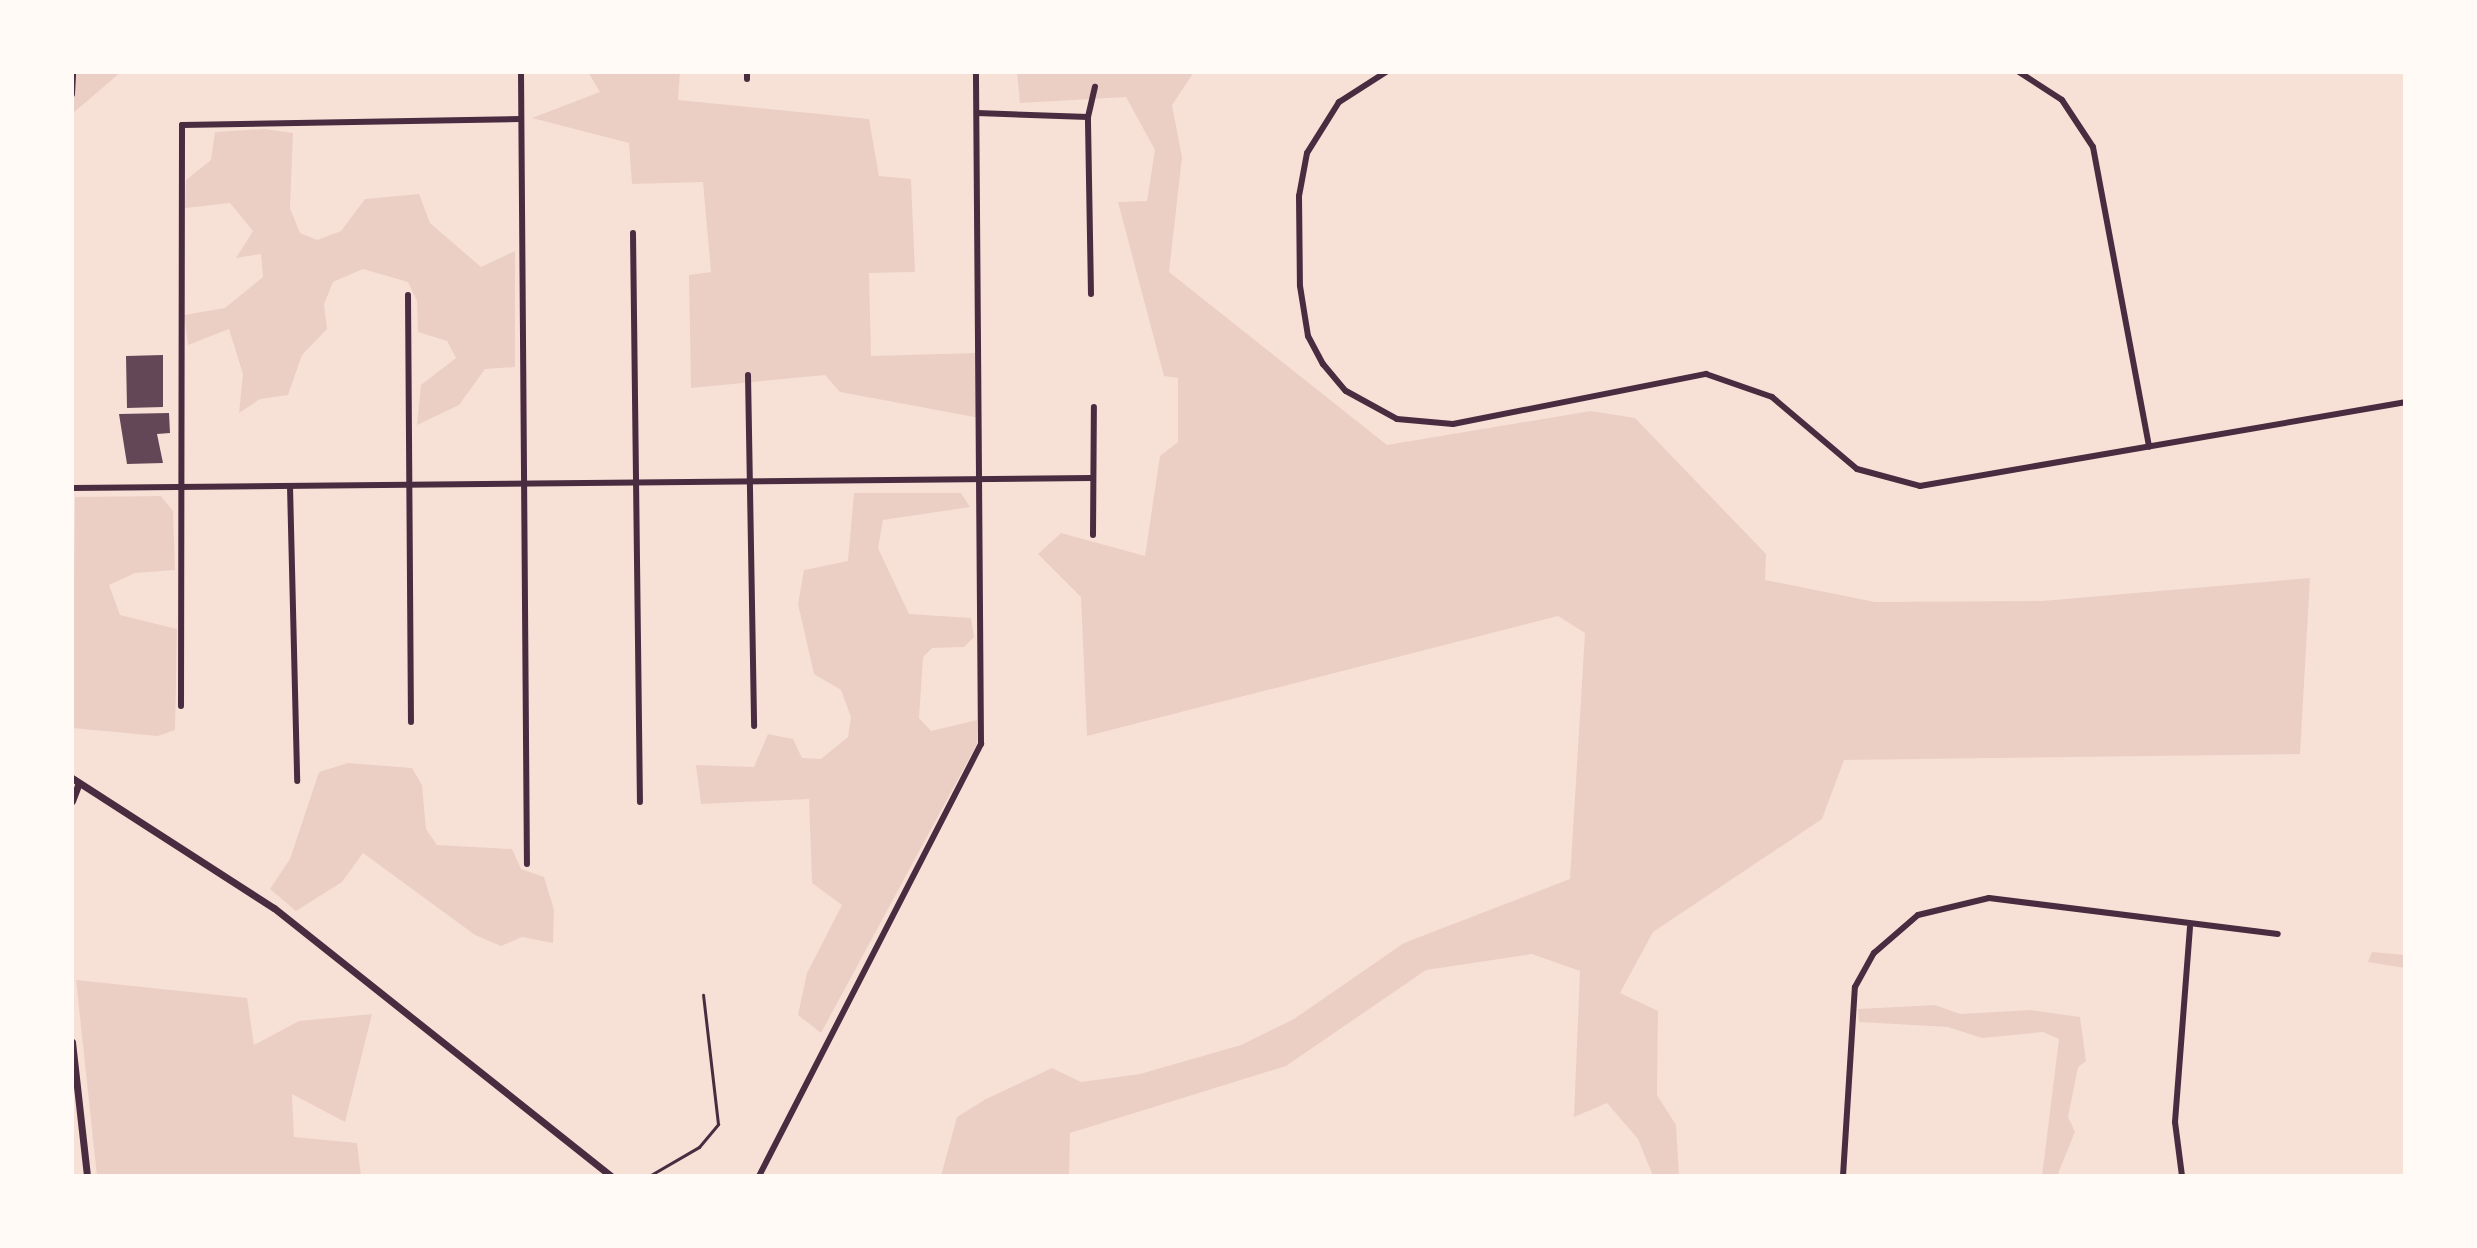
<!DOCTYPE html>
<html>
<head>
<meta charset="utf-8">
<style>
  body { margin:0 }
  #map { position:relative; width:2477px; height:1248px; overflow:hidden; background:#f7e1d7; font-family:"Libre Baskerville",serif }
  div>[style] { position:absolute }
  [style*='--x'] { left:calc(var(--x)*1px); top:calc(var(--y)*1px); width:calc(var(--w)*1px); rotate:calc(var(--a)*1deg) }
  .green>* { inset:0; background:#ebcfc5 }
  .building>* { inset:0; background:#644757 }
  .service>* { height:3px; margin:-1.5px; padding:0 1.5px; transform-origin:1.5px; border-radius:1.5px; background:#4a2c40 }
  .minor>* { height:6px; margin:-3px; padding:0 3px; transform-origin:3px; border-radius:3px; background:#4a2c40 }
  .tertiary>* { height:7px; margin:-3.5px; padding:0 3.5px; transform-origin:3.5px; border-radius:3.5px; background:#4a2c40 }
  span { translate:-50% -50%; white-space:nowrap; text-align:center; line-height:1.15; -webkit-text-stroke:8px #fffaf5; paint-order:stroke }
  .frame { position:absolute; inset:0; border:74px solid #fffaf5; pointer-events:none }
</style>
</head>
<body>
<div id="map">
  <div class="green">
    <div style="clip-path:polygon(72px 72px,121px 72px,72px 114px)"></div>
    <div style="clip-path:polygon(588px 72px,680px 72px,678px 100px,869px 119px,879px 176px,911px 179px,915px 272px,869px 273px,871px 356px,977px 353px,980px 418px,840px 392px,825px 375px,691px 388px,689px 275px,711px 272px,703px 182px,632px 184px,629px 143px,532px 118px,600px 92px)"></div>
    <div style="clip-path:polygon(1017px 72px,1194px 72px,1172px 105px,1182px 157px,1169px 272px,1387px 445px,1591px 411px,1635px 418px,1766px 554px,1765px 580px,1875px 602px,2042px 601px,2310px 578px,2300px 754px,1844px 760px,1822px 819px,1653px 932px,1620px 993px,1658px 1011px,1657px 1095px,1676px 1125px,1679px 1176px,1653px 1176px,1638px 1139px,1607px 1103px,1574px 1117px,1580px 971px,1532px 954px,1426px 970px,1286px 1066px,1070px 1133px,1069px 1176px,941px 1176px,957px 1117px,986px 1099px,1052px 1068px,1081px 1082px,1140px 1074px,1241px 1045px,1294px 1019px,1404px 943px,1570px 879px,1585px 633px,1558px 616px,1087px 736px,1081px 597px,1038px 554px,1061px 533px,1145px 556px,1160px 456px,1178px 442px,1178px 378px,1164px 376px,1118px 202px,1147px 201px,1155px 150px,1126px 97px,1020px 103px)"></div>
    <div style="clip-path:polygon(265px 129px,293px 133px,290px 208px,300px 233px,317px 240px,341px 231px,365px 199px,419px 194px,430px 223px,481px 267px,515px 251px,515px 367px,485px 369px,459px 405px,417px 425px,421px 385px,456px 358px,447px 341px,418px 332px,417px 301px,408px 282px,363px 269px,333px 282px,324px 304px,327px 329px,302px 355px,288px 395px,260px 399px,239px 413px,243px 374px,229px 329px,188px 345px,184px 315px,225px 308px,263px 277px,261px 254px,236px 258px,253px 231px,230px 203px,185px 208px,186px 180px,211px 160px,215px 132px)"></div>
    <div style="clip-path:polygon(854px 493px,961px 493px,970px 507px,883px 520px,878px 548px,909px 614px,971px 618px,974px 637px,964px 647px,932px 648px,923px 657px,919px 718px,931px 731px,977px 720px,977px 744px,821px 1033px,798px 1015px,807px 973px,842px 905px,812px 883px,809px 799px,701px 804px,696px 765px,754px 767px,768px 734px,793px 739px,802px 758px,821px 759px,848px 737px,851px 717px,841px 690px,814px 674px,798px 604px,804px 570px,848px 561px)"></div>
    <div style="clip-path:polygon(161px 496px,173px 511px,175px 570px,135px 573px,109px 585px,120px 615px,177px 629px,175px 730px,158px 736px,72px 728px,75px 497px)"></div>
    <div style="clip-path:polygon(348px 763px,412px 768px,422px 785px,426px 829px,437px 845px,512px 849px,521px 869px,544px 877px,554px 910px,553px 943px,522px 937px,501px 946px,475px 935px,363px 853px,342px 882px,296px 911px,270px 889px,290px 859px,319px 772px)"></div>
    <div style="clip-path:polygon(2372px 952px,2405px 955px,2405px 968px,2368px 962px)"></div>
    <div style="clip-path:polygon(76px 980px,247px 998px,254px 1045px,299px 1021px,372px 1014px,345px 1122px,292px 1094px,294px 1137px,357px 1143px,361px 1176px,97px 1176px)"></div>
    <div style="clip-path:polygon(1935px 1005px,1960px 1014px,2031px 1010px,2080px 1017px,2086px 1061px,2078px 1067px,2068px 1117px,2075px 1132px,2057px 1176px,2042px 1176px,2059px 1039px,2043px 1032px,1982px 1038px,1948px 1027px,1859px 1022px,1858px 1009px)"></div>
  </div>
  <div class="building">
    <div style="clip-path:polygon(163px 355px,163px 407px,127px 408px,126px 356px)"></div>
    <div style="clip-path:polygon(169px 413px,170px 433px,157px 434px,163px 463px,127px 464px,119px 414px)"></div>
  </div>
  <div class="service">
    <div style="--x:649;--y:1176;--w:58;--a:-30.1"></div>
    <div style="--x:699;--y:1147;--w:30;--a:-50"></div>
    <div style="--x:718;--y:1124;--w:130;--a:-96.6"></div>
  </div>
  <div class="minor">
    <div style="--x:521;--y:72;--w:792;--a:89.57"></div>
    <div style="--x:747;--y:72;--w:7;--a:90"></div>
    <div style="--x:1386;--y:72;--w:56;--a:147.4"></div>
    <div style="--x:1339;--y:102;--w:60;--a:122.1"></div>
    <div style="--x:1307;--y:153;--w:44;--a:100.5"></div>
    <div style="--x:1299;--y:196;--w:90;--a:89.4"></div>
    <div style="--x:1300;--y:286;--w:51;--a:80.9"></div>
    <div style="--x:1308;--y:336;--w:32;--a:62"></div>
    <div style="--x:1323;--y:364;--w:35;--a:50"></div>
    <div style="--x:1346;--y:391;--w:58;--a:28.8"></div>
    <div style="--x:1397;--y:419;--w:56;--a:5.1"></div>
    <div style="--x:1453;--y:424;--w:258;--a:-11.2"></div>
    <div style="--x:1706;--y:374;--w:70;--a:19.2"></div>
    <div style="--x:1772;--y:397;--w:111;--a:40.3"></div>
    <div style="--x:1857;--y:469;--w:65;--a:15.1"></div>
    <div style="--x:1920;--y:486;--w:492;--a:-9.8"></div>
    <div style="--x:2019;--y:72;--w:51;--a:33.1"></div>
    <div style="--x:2062;--y:100;--w:56;--a:56.6"></div>
    <div style="--x:2093;--y:147;--w:305;--a:79.4"></div>
    <div style="--x:72;--y:94;--w:22;--a:-87"></div>
    <div style="--x:977;--y:113;--w:111;--a:2.1"></div>
    <div style="--x:633;--y:233;--w:569;--a:89.3"></div>
    <div style="--x:1091;--y:294;--w:177;--a:-91"></div>
    <div style="--x:1088;--y:117;--w:31;--a:-77"></div>
    <div style="--x:408;--y:295;--w:427;--a:89.6"></div>
    <div style="--x:748;--y:375;--w:351;--a:89"></div>
    <div style="--x:290;--y:486;--w:295;--a:88.6"></div>
    <div style="--x:72;--y:488;--w:1020;--a:-0.56"></div>
    <div style="--x:1093;--y:535;--w:128;--a:-89.6"></div>
    <div style="--x:181;--y:706;--w:581;--a:-89.9"></div>
    <div style="--x:182;--y:125;--w:338;--a:-1"></div>
    <div style="--x:759;--y:1176;--w:486;--a:-62.8"></div>
    <div style="--x:981;--y:744;--w:672;--a:-90.43"></div>
    <div style="--x:1843;--y:1176;--w:189;--a:-86.4"></div>
    <div style="--x:1855;--y:987;--w:39;--a:-61"></div>
    <div style="--x:1874;--y:953;--w:58;--a:-40.8"></div>
    <div style="--x:1918;--y:915;--w:73;--a:-13.5"></div>
    <div style="--x:1989;--y:898;--w:291;--a:7.1"></div>
    <div style="--x:2182;--y:1176;--w:54;--a:-97.4"></div>
    <div style="--x:2175;--y:1122;--w:195;--a:-85.6"></div>
  </div>
  <div class="tertiary">
    <div style="--x:72;--y:778;--w:240;--a:32.8"></div>
    <div style="--x:274;--y:908;--w:431;--a:38.5"></div>
    <div style="--x:72;--y:801;--w:19;--a:-69"></div>
    <div style="--x:72;--y:1042;--w:135;--a:83.6"></div>
  </div>
  <div class="frame"></div>
</div>
</body>
</html>
